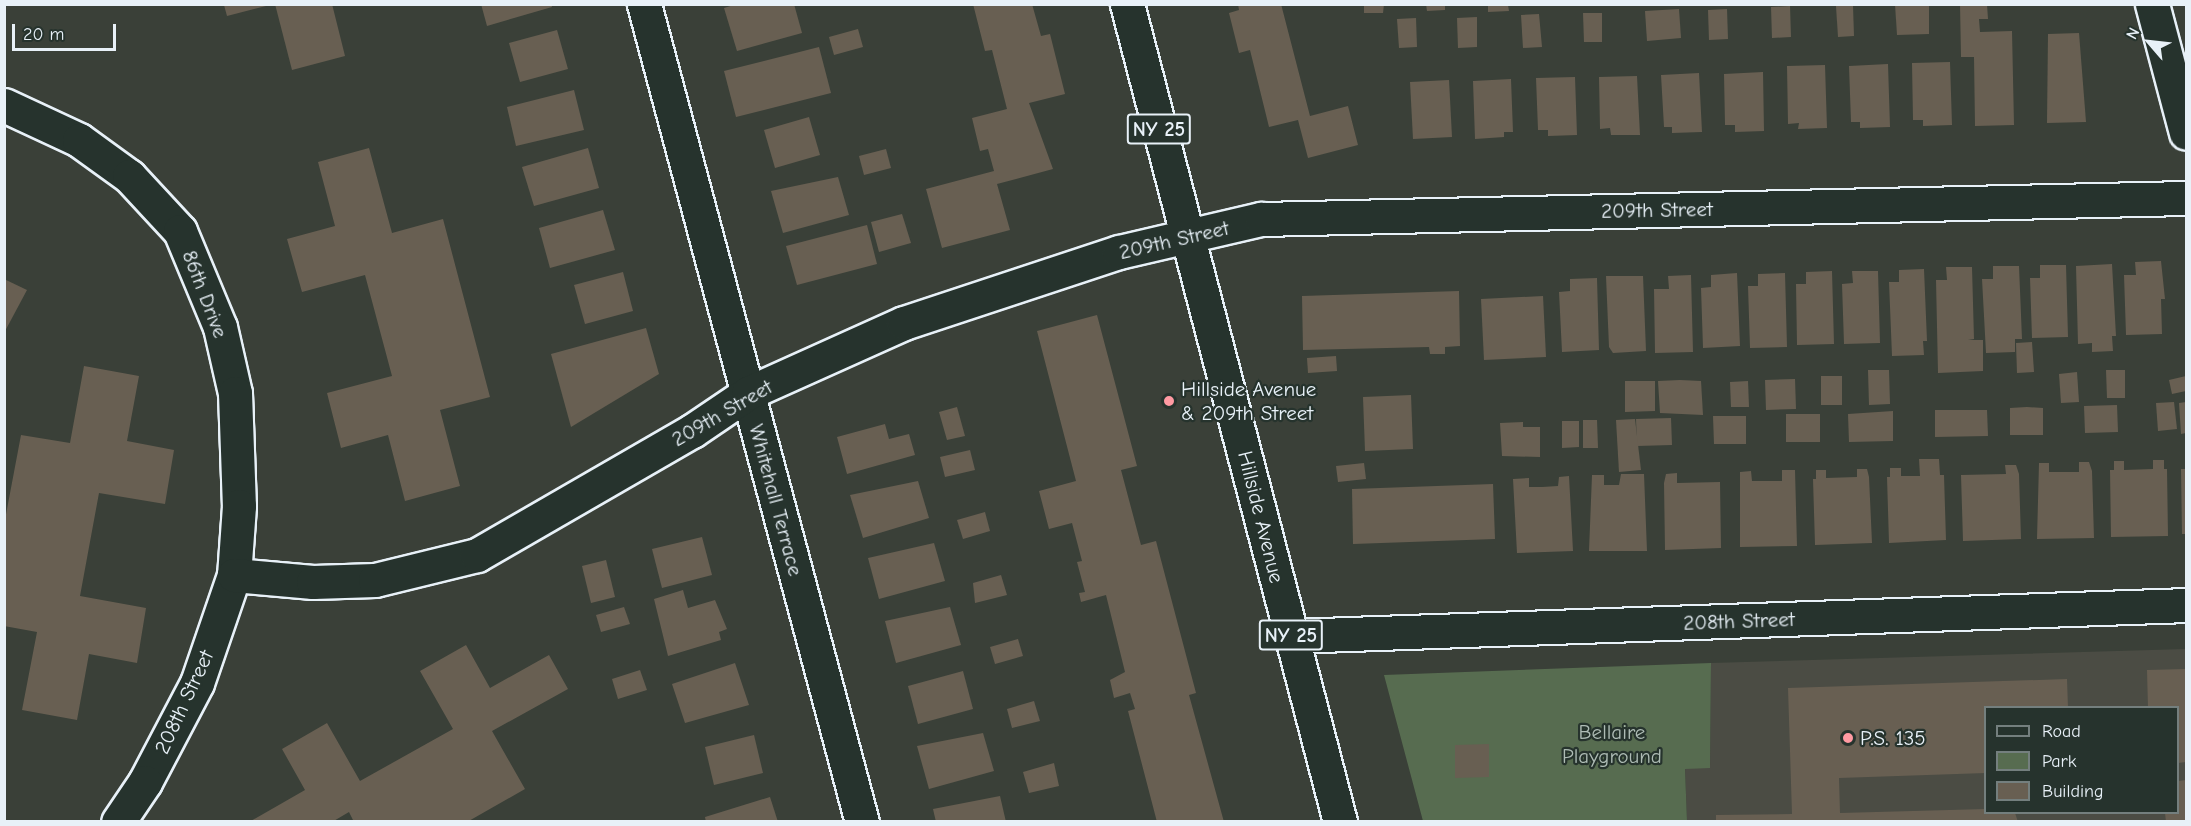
<!DOCTYPE html>
<html>
<head>
<meta charset="utf-8">
<style>
  body { margin:0 }
  #map { position:relative; width:2191px; height:826px; overflow:hidden; background:#3a4038; font-family:"Comic Neue",sans-serif }
  div>[style] { position:absolute }
  [style*='--x'] { left:calc(var(--x)*1px); top:calc(var(--y)*1px); width:calc(var(--w)*1px); rotate:calc(var(--a)*1deg) }
  .built>* { inset:0; background:#4b4c44 }
  .green>* { inset:0; background:#576c50 }
  .building>* { inset:0; background:#685f52 }
  .roads { filter:drop-shadow(2px 0 #e8f1f8) drop-shadow(-2px 0 #e8f1f8) drop-shadow(0 2px #e8f1f8) drop-shadow(0 -2px #e8f1f8) }
  .street>* { height:33px; margin:-16.5px; padding:0 16.5px; transform-origin:16.5px; border-radius:16.5px; background:#26332d }
  .primary>* { height:33px; margin:-16.5px; padding:0 16.5px; transform-origin:16.5px; border-radius:16.5px; background:#26332d }
  .dots>* { width:16px; height:16px; translate:-50% -50%; box-sizing:border-box; border:3px solid #26332d; border-radius:50% }
  span { translate:-50% -50%; white-space:nowrap; text-align:center; line-height:1.15; -webkit-text-stroke:4.5px #26332d; paint-order:stroke }
  .shield-label span { padding:2px 4px; background:#26332d; border:2px solid; border-radius:4px; -webkit-text-stroke-width:0 }
  .shield-label { font-size:20px; color:#e8f1f8; font-weight:700 }
  .street-label { font-size:21px; color:#e8f1f8 }
  .poi-label { font-size:21px; color:#e8f1f8 }
  .left { translate:0 -50%; text-align:left }
  .park-label { font-size:21px; color:#aebcb5 }
  .frame { position:absolute; inset:0; border:6px solid #e8f1f8; pointer-events:none }
  .legend { position:absolute; left:1984px; top:706px; width:195px; height:108px; box-sizing:border-box; background:#26332d; border:2px solid #747f7e; margin:0; padding:8px 10px; list-style:none; font-size:18px; color:#e8f1f8 }
  .legend li { display:flex; align-items:center; gap:12px; height:30px }
  .legend b { width:30px; border:2px solid #747f7e }
  .north { position:absolute; left:2119px; top:12px; width:60px; height:60px; -webkit-text-stroke:4px #26332d; paint-order:stroke; rotate:298deg; font-size:16px; font-weight:700; line-height:24px; text-align:center; color:#e8f1f8 }
  .north::after { content:''; display:block; margin:auto; width:21px; height:27px; background:#e8f1f8; clip-path:polygon(50% 0,100% 100%,50% 72%,0 100%) }
  .scale { position:absolute; left:12px; top:24px; width:104px; height:27px; box-sizing:border-box; border:3px solid #e8f1f8; border-top:0; padding-left:8px; font-size:18px; line-height:21px; white-space:nowrap; color:#e8f1f8; -webkit-text-stroke:4px #26332d; paint-order:stroke }
</style>
</head>
<body>
<div id="map">
  <div class="built">
    <div style="clip-path:polygon(evenodd,2186px 649px,2186px 821px,1687px 821px,1685px 768px,1710px 768px,1711px 663px,2186px 649px,1986px 708px,2178px 708px,2178px 812px,1986px 812px,1986px 708px)"></div>
  </div>
  <div class="green">
    <div style="clip-path:polygon(1711px 663px,1710px 768px,1685px 769px,1687px 821px,1423px 821px,1384px 675px)"></div>
  </div>
  <div class="building">
    <div style="clip-path:polygon(275px 4px,332px 4px,345px 56px,292px 70px)"></div>
    <div style="clip-path:polygon(481px 4px,551px 4px,552px 7px,487px 26px)"></div>
    <div style="clip-path:polygon(737px 4px,794px 4px,802px 33px,737px 51px,724px 8px)"></div>
    <div style="clip-path:polygon(973px 4px,1032px 4px,1041px 36px,1050px 34px,1065px 94px,1029px 103px,1053px 169px,997px 184px,1010px 230px,942px 248px,926px 189px,994px 171px,988px 149px,980px 151px,972px 118px,1007px 109px,992px 50px,985px 51px)"></div>
    <div style="clip-path:polygon(1238px 4px,1281px 4px,1310px 116px,1348px 106px,1358px 145px,1308px 158px,1298px 120px,1269px 127px,1250px 50px,1239px 53px,1229px 13px,1239px 10px)"></div>
    <div style="clip-path:polygon(1364px 4px,1384px 4px,1383px 13px,1364px 13px)"></div>
    <div style="clip-path:polygon(1426px 4px,1445px 4px,1445px 10px,1427px 11px)"></div>
    <div style="clip-path:polygon(1895px 4px,1929px 4px,1929px 34px,1897px 35px)"></div>
    <div style="clip-path:polygon(1960px 4px,1987px 4px,1988px 19px,1979px 19px,1980px 32px,2012px 31px,2014px 125px,1975px 126px,1974px 57px,1961px 57px)"></div>
    <div style="clip-path:polygon(224px 5px,270px 5px,227px 16px)"></div>
    <div style="clip-path:polygon(1488px 5px,1508px 5px,1509px 11px,1488px 12px)"></div>
    <div style="clip-path:polygon(1790px 6px,1791px 37px,1772px 38px,1771px 7px)"></div>
    <div style="clip-path:polygon(1836px 6px,1853px 6px,1854px 36px,1838px 37px)"></div>
    <div style="clip-path:polygon(1679px 9px,1681px 38px,1647px 41px,1645px 11px)"></div>
    <div style="clip-path:polygon(1727px 9px,1728px 39px,1709px 40px,1708px 10px)"></div>
    <div style="clip-path:polygon(1583px 13px,1602px 13px,1602px 42px,1584px 42px)"></div>
    <div style="clip-path:polygon(1539px 14px,1542px 47px,1523px 48px,1521px 15px)"></div>
    <div style="clip-path:polygon(1477px 17px,1477px 47px,1458px 48px,1457px 18px)"></div>
    <div style="clip-path:polygon(1416px 18px,1417px 47px,1399px 48px,1397px 19px)"></div>
    <div style="clip-path:polygon(858px 29px,863px 47px,834px 55px,829px 37px)"></div>
    <div style="clip-path:polygon(557px 30px,568px 69px,520px 82px,509px 43px)"></div>
    <div style="clip-path:polygon(2079px 33px,2086px 122px,2047px 123px,2048px 34px)"></div>
    <div style="clip-path:polygon(819px 47px,831px 93px,736px 117px,724px 71px)"></div>
    <div style="clip-path:polygon(1950px 62px,1952px 125px,1923px 126px,1923px 120px,1913px 120px,1912px 63px)"></div>
    <div style="clip-path:polygon(1888px 64px,1890px 127px,1860px 128px,1860px 122px,1851px 122px,1849px 66px)"></div>
    <div style="clip-path:polygon(1825px 65px,1827px 128px,1798px 129px,1799px 123px,1788px 124px,1787px 66px)"></div>
    <div style="clip-path:polygon(1763px 72px,1764px 131px,1735px 132px,1735px 125px,1725px 125px,1724px 74px)"></div>
    <div style="clip-path:polygon(1699px 73px,1702px 132px,1672px 133px,1672px 127px,1664px 127px,1661px 75px)"></div>
    <div style="clip-path:polygon(1637px 76px,1640px 135px,1611px 135px,1610px 128px,1600px 129px,1599px 77px)"></div>
    <div style="clip-path:polygon(1575px 77px,1577px 135px,1548px 136px,1548px 130px,1538px 130px,1536px 78px)"></div>
    <div style="clip-path:polygon(1511px 79px,1513px 132px,1504px 132px,1504px 137px,1475px 139px,1473px 81px)"></div>
    <div style="clip-path:polygon(1449px 80px,1452px 137px,1413px 139px,1410px 82px)"></div>
    <div style="clip-path:polygon(574px 90px,584px 130px,516px 146px,507px 107px)"></div>
    <div style="clip-path:polygon(809px 117px,820px 155px,775px 168px,764px 130px)"></div>
    <div style="clip-path:polygon(369px 148px,392px 233px,443px 219px,490px 397px,440px 410px,460px 486px,405px 501px,388px 435px,341px 448px,327px 393px,392px 376px,365px 275px,302px 292px,287px 239px,335px 226px,318px 162px)"></div>
    <div style="clip-path:polygon(588px 148px,599px 188px,534px 206px,522px 167px)"></div>
    <div style="clip-path:polygon(886px 149px,891px 168px,864px 175px,859px 156px)"></div>
    <div style="clip-path:polygon(838px 177px,849px 215px,783px 233px,771px 191px)"></div>
    <div style="clip-path:polygon(603px 210px,615px 250px,550px 268px,539px 228px)"></div>
    <div style="clip-path:polygon(902px 214px,911px 243px,879px 252px,871px 222px)"></div>
    <div style="clip-path:polygon(867px 225px,877px 264px,797px 285px,786px 246px)"></div>
    <div style="clip-path:polygon(2161px 261px,2165px 299px,2161px 299px,2162px 334px,2126px 335px,2124px 275px,2136px 275px,2135px 262px)"></div>
    <div style="clip-path:polygon(2112px 264px,2116px 336px,2112px 336px,2113px 351px,2092px 352px,2092px 343px,2078px 344px,2076px 266px)"></div>
    <div style="clip-path:polygon(2040px 265px,2066px 265px,2068px 337px,2032px 338px,2030px 278px,2040px 278px)"></div>
    <div style="clip-path:polygon(1993px 266px,2019px 266px,2022px 339px,2015px 339px,2015px 352px,1986px 353px,1982px 279px,1993px 279px)"></div>
    <div style="clip-path:polygon(1946px 267px,1972px 267px,1974px 339px,1968px 340px,1983px 340px,1983px 371px,1938px 373px,1936px 280px,1947px 280px)"></div>
    <div style="clip-path:polygon(1924px 269px,1927px 341px,1923px 341px,1924px 355px,1892px 356px,1889px 282px,1899px 282px,1899px 270px)"></div>
    <div style="clip-path:polygon(1832px 271px,1834px 344px,1797px 345px,1796px 284px,1806px 284px,1806px 272px)"></div>
    <div style="clip-path:polygon(1852px 271px,1878px 271px,1880px 343px,1844px 344px,1842px 284px,1853px 283px)"></div>
    <div style="clip-path:polygon(623px 272px,633px 311px,585px 324px,574px 285px)"></div>
    <div style="clip-path:polygon(1737px 273px,1740px 346px,1703px 348px,1701px 288px,1711px 287px,1711px 275px)"></div>
    <div style="clip-path:polygon(1785px 273px,1787px 347px,1750px 348px,1748px 286px,1758px 286px,1758px 274px)"></div>
    <div style="clip-path:polygon(1691px 275px,1693px 352px,1655px 353px,1654px 289px,1669px 289px,1668px 276px)"></div>
    <div style="clip-path:polygon(1606px 276px,1643px 276px,1646px 351px,1613px 353px,1609px 347px)"></div>
    <div style="clip-path:polygon(1597px 278px,1599px 350px,1562px 352px,1559px 292px,1570px 291px,1570px 279px)"></div>
    <div style="clip-path:polygon(4px 279px,27px 290px,4px 333px)"></div>
    <div style="clip-path:polygon(1459px 291px,1460px 346px,1445px 347px,1445px 354px,1430px 354px,1429px 347px,1303px 350px,1302px 296px)"></div>
    <div style="clip-path:polygon(1543px 296px,1546px 357px,1484px 360px,1481px 299px)"></div>
    <div style="clip-path:polygon(1097px 315px,1137px 466px,1121px 470px,1141px 545px,1156px 541px,1196px 693px,1189px 695px,1224px 822px,1157px 822px,1128px 711px,1135px 709px,1130px 693px,1114px 698px,1110px 680px,1125px 672px,1106px 595px,1081px 602px,1079px 593px,1085px 592px,1077px 562px,1082px 561px,1072px 523px,1049px 529px,1039px 491px,1076px 481px,1037px 331px)"></div>
    <div style="clip-path:polygon(646px 328px,659px 374px,571px 427px,551px 354px)"></div>
    <div style="clip-path:polygon(2032px 342px,2034px 372px,2017px 373px,2016px 343px)"></div>
    <div style="clip-path:polygon(1336px 356px,1337px 371px,1308px 373px,1307px 358px)"></div>
    <div style="clip-path:polygon(84px 366px,139px 376px,127px 441px,174px 450px,165px 504px,99px 493px,80px 596px,146px 608px,137px 663px,89px 654px,77px 720px,22px 710px,37px 632px,4px 626px,4px 525px,21px 435px,70px 443px)"></div>
    <div style="clip-path:polygon(1868px 370px,1889px 370px,1890px 404px,1869px 405px)"></div>
    <div style="clip-path:polygon(2106px 370px,2125px 370px,2125px 398px,2107px 398px)"></div>
    <div style="clip-path:polygon(2077px 372px,2079px 402px,2061px 403px,2059px 374px)"></div>
    <div style="clip-path:polygon(1821px 376px,1842px 376px,1842px 405px,1821px 405px)"></div>
    <div style="clip-path:polygon(2186px 376px,2186px 391px,2172px 394px,2169px 380px)"></div>
    <div style="clip-path:polygon(1795px 379px,1796px 409px,1766px 410px,1765px 380px)"></div>
    <div style="clip-path:polygon(1680px 380px,1701px 381px,1703px 415px,1660px 413px,1658px 381px)"></div>
    <div style="clip-path:polygon(1625px 381px,1655px 381px,1655px 411px,1625px 412px)"></div>
    <div style="clip-path:polygon(1748px 381px,1749px 407px,1731px 407px,1730px 382px)"></div>
    <div style="clip-path:polygon(1411px 395px,1413px 449px,1365px 451px,1363px 397px)"></div>
    <div style="clip-path:polygon(2174px 402px,2177px 429px,2158px 431px,2156px 403px)"></div>
    <div style="clip-path:polygon(2186px 402px,2186px 433px,2181px 434px,2179px 403px)"></div>
    <div style="clip-path:polygon(2117px 405px,2118px 432px,2085px 433px,2084px 406px)"></div>
    <div style="clip-path:polygon(957px 407px,965px 436px,947px 440px,939px 412px)"></div>
    <div style="clip-path:polygon(2027px 407px,2043px 408px,2043px 435px,2010px 435px,2010px 408px)"></div>
    <div style="clip-path:polygon(1935px 410px,1987px 410px,1988px 436px,1935px 437px)"></div>
    <div style="clip-path:polygon(1893px 411px,1893px 441px,1849px 442px,1848px 414px)"></div>
    <div style="clip-path:polygon(1786px 414px,1820px 414px,1820px 442px,1786px 442px)"></div>
    <div style="clip-path:polygon(1713px 416px,1746px 416px,1746px 444px,1714px 444px)"></div>
    <div style="clip-path:polygon(1671px 418px,1672px 445px,1637px 446px,1636px 419px)"></div>
    <div style="clip-path:polygon(1635px 419px,1641px 470px,1619px 472px,1616px 420px)"></div>
    <div style="clip-path:polygon(1583px 420px,1597px 420px,1598px 448px,1583px 448px)"></div>
    <div style="clip-path:polygon(1562px 421px,1579px 421px,1579px 447px,1562px 448px)"></div>
    <div style="clip-path:polygon(1523px 422px,1523px 427px,1540px 427px,1540px 457px,1502px 456px,1500px 423px)"></div>
    <div style="clip-path:polygon(885px 424px,889px 439px,909px 434px,915px 455px,847px 474px,837px 437px)"></div>
    <div style="clip-path:polygon(970px 450px,975px 470px,945px 477px,940px 457px)"></div>
    <div style="clip-path:polygon(1919px 459px,1939px 459px,1940px 475px,1944px 475px,1946px 540px,1889px 543px,1887px 477px,1890px 477px,1890px 468px,1901px 468px,1901px 476px,1920px 476px)"></div>
    <div style="clip-path:polygon(2153px 460px,2164px 460px,2164px 469px,2167px 469px,2168px 536px,2111px 537px,2110px 470px,2114px 470px,2114px 461px,2124px 461px,2124px 470px,2153px 469px)"></div>
    <div style="clip-path:polygon(2079px 462px,2089px 462px,2092px 471px,2094px 538px,2037px 539px,2039px 463px,2049px 463px,2049px 472px,2079px 472px)"></div>
    <div style="clip-path:polygon(1364px 463px,1366px 479px,1338px 482px,1336px 466px)"></div>
    <div style="clip-path:polygon(2005px 465px,2016px 465px,2019px 474px,2021px 539px,1963px 541px,1961px 475px,2006px 474px)"></div>
    <div style="clip-path:polygon(1857px 469px,1867px 469px,1869px 477px,1872px 543px,1815px 545px,1813px 479px,1816px 479px,1816px 470px,1826px 470px,1826px 478px,1857px 477px)"></div>
    <div style="clip-path:polygon(2181px 469px,2186px 469px,2186px 534px,2182px 534px)"></div>
    <div style="clip-path:polygon(1782px 470px,1795px 470px,1797px 546px,1740px 547px,1740px 472px,1751px 471px,1752px 481px,1782px 481px)"></div>
    <div style="clip-path:polygon(1677px 473px,1677px 483px,1720px 482px,1721px 548px,1665px 550px,1664px 483px,1666px 474px)"></div>
    <div style="clip-path:polygon(1621px 474px,1644px 474px,1647px 551px,1589px 551px,1592px 475px,1604px 475px,1604px 485px,1619px 485px)"></div>
    <div style="clip-path:polygon(1569px 476px,1573px 551px,1517px 553px,1513px 479px,1529px 478px,1529px 487px,1542px 487px,1558px 486px,1559px 477px)"></div>
    <div style="clip-path:polygon(918px 481px,929px 518px,863px 538px,850px 495px)"></div>
    <div style="clip-path:polygon(1493px 484px,1495px 539px,1353px 544px,1352px 489px)"></div>
    <div style="clip-path:polygon(985px 512px,990px 531px,963px 539px,957px 520px)"></div>
    <div style="clip-path:polygon(702px 537px,712px 575px,662px 588px,652px 549px)"></div>
    <div style="clip-path:polygon(934px 543px,945px 581px,879px 599px,868px 558px)"></div>
    <div style="clip-path:polygon(606px 560px,615px 597px,591px 603px,582px 566px)"></div>
    <div style="clip-path:polygon(1001px 575px,1007px 595px,975px 603px,973px 583px)"></div>
    <div style="clip-path:polygon(683px 590px,688px 608px,715px 600px,727px 629px,719px 632px,721px 640px,668px 656px,654px 599px)"></div>
    <div style="clip-path:polygon(624px 607px,630px 624px,601px 632px,596px 615px)"></div>
    <div style="clip-path:polygon(950px 607px,961px 645px,896px 663px,885px 621px)"></div>
    <div style="clip-path:polygon(1018px 639px,1023px 656px,995px 664px,990px 647px)"></div>
    <div style="clip-path:polygon(466px 645px,490px 688px,549px 655px,568px 689px,492px 731px,525px 789px,467px 822px,354px 822px,349px 812px,332px 822px,249px 822px,305px 790px,282px 749px,327px 723px,360px 781px,453px 729px,420px 671px)"></div>
    <div style="clip-path:polygon(735px 663px,749px 705px,685px 723px,672px 684px)"></div>
    <div style="clip-path:polygon(2186px 669px,2186px 762px,2178px 763px,2178px 708px,2148px 708px,2147px 670px)"></div>
    <div style="clip-path:polygon(640px 670px,647px 690px,618px 699px,612px 679px)"></div>
    <div style="clip-path:polygon(963px 671px,973px 709px,918px 724px,908px 686px)"></div>
    <div style="clip-path:polygon(2067px 679px,2068px 708px,1986px 708px,1986px 773px,1839px 778px,1840px 813px,1986px 809px,1986px 813px,2015px 813px,2018px 822px,1716px 822px,1716px 815px,1792px 814px,1788px 688px)"></div>
    <div style="clip-path:polygon(1034px 701px,1040px 721px,1012px 728px,1007px 709px)"></div>
    <div style="clip-path:polygon(983px 733px,994px 771px,929px 789px,917px 746px)"></div>
    <div style="clip-path:polygon(754px 735px,763px 773px,714px 785px,705px 747px)"></div>
    <div style="clip-path:polygon(1489px 744px,1489px 777px,1455px 778px,1455px 745px)"></div>
    <div style="clip-path:polygon(1054px 763px,1059px 786px,1029px 793px,1023px 772px)"></div>
    <div style="clip-path:polygon(2186px 780px,2186px 822px,2166px 822px,2165px 813px,2178px 813px,2178px 781px)"></div>
    <div style="clip-path:polygon(1000px 796px,1006px 822px,936px 822px,933px 809px)"></div>
    <div style="clip-path:polygon(770px 797px,778px 822px,706px 822px,705px 817px)"></div>
  </div>
  <div class="roads">
    <div class="street">
      <div style="--x:644;--y:4;--w:847;--a:75.08"></div>
      <div style="--x:2152;--y:4;--w:133;--a:75.2"></div>
      <div style="--x:4;--y:105;--w:83;--a:25"></div>
      <div style="--x:79;--y:140;--w:62;--a:35.8"></div>
      <div style="--x:129;--y:176;--w:75;--a:47.2"></div>
      <div style="--x:180;--y:231;--w:104;--a:67.4"></div>
      <div style="--x:220;--y:327;--w:68;--a:77.2"></div>
      <div style="--x:235;--y:393;--w:113;--a:88"></div>
      <div style="--x:239;--y:506;--w:69;--a:94.1"></div>
      <div style="--x:234;--y:575;--w:114;--a:108.9"></div>
      <div style="--x:197;--y:683;--w:112;--a:117.7"></div>
      <div style="--x:145;--y:782;--w:48;--a:124"></div>
      <div style="--x:234;--y:575;--w:79;--a:5.1"></div>
      <div style="--x:313;--y:582;--w:62;--a:-1.8"></div>
      <div style="--x:375;--y:580;--w:105;--a:-13.8"></div>
      <div style="--x:477;--y:555;--w:248;--a:-30"></div>
      <div style="--x:692;--y:431;--w:68;--a:-34.2"></div>
      <div style="--x:748;--y:393;--w:171;--a:-24.2"></div>
      <div style="--x:904;--y:323;--w:226;--a:-18.3"></div>
      <div style="--x:1119;--y:252;--w:146;--a:-13.1"></div>
      <div style="--x:1261;--y:219;--w:925;--a:-1.3"></div>
      <div style="--x:1291;--y:636;--w:896;--a:-1.98"></div>
    </div>
    <div class="primary">
      <div style="--x:1127;--y:4;--w:845;--a:75.4"></div>
    </div>
  </div>
  <div class="dots">
    <div style="left:1169px;top:401px;background:#ff9aa2"></div>
    <div style="left:1848px;top:738px;background:#ff9aa2"></div>
  </div>
  <div class="shield-label">
    <span style="left:1159px;top:129px">NY 25</span>
    <span style="left:1291px;top:635px">NY 25</span>
  </div>
  <div class="street-label">
    <span style="left:1657px;top:210px;rotate:-1deg">209th Street</span>
    <span style="left:1174px;top:240px;rotate:-13deg">209th Street</span>
    <span style="left:205px;top:294px;rotate:69deg">86th Drive</span>
    <span style="left:722px;top:413px;rotate:-30deg">209th Street</span>
    <span style="left:776px;top:500px;rotate:75deg">Whitehall Terrace</span>
    <span style="left:1261px;top:517px;rotate:76deg">Hillside Avenue</span>
    <span style="left:1739px;top:621px;rotate:-2deg">208th Street</span>
    <span style="left:184px;top:702px;rotate:-65deg">208th Street</span>
  </div>
  <div class="poi-label">
    <span class="left" style="left:1181px;top:401px">Hillside Avenue<br>&amp; 209th Street</span>
    <span class="left" style="left:1860px;top:738px">P.S. 135</span>
  </div>
  <div class="park-label">
    <span style="left:1612px;top:744px">Bellaire<br>Playground</span>
  </div>
  <div class="frame"></div>
  <ul class="legend">
  <li><b style="height:8px;background:#26332d"></b>Road</li>
  <li><b style="height:16px;background:#576c50"></b>Park</li>
  <li><b style="height:16px;background:#685f52"></b>Building</li>
  </ul>
  <div class="north">N</div>
  <div class="scale">20 m</div>
</div>
</body>
</html>
